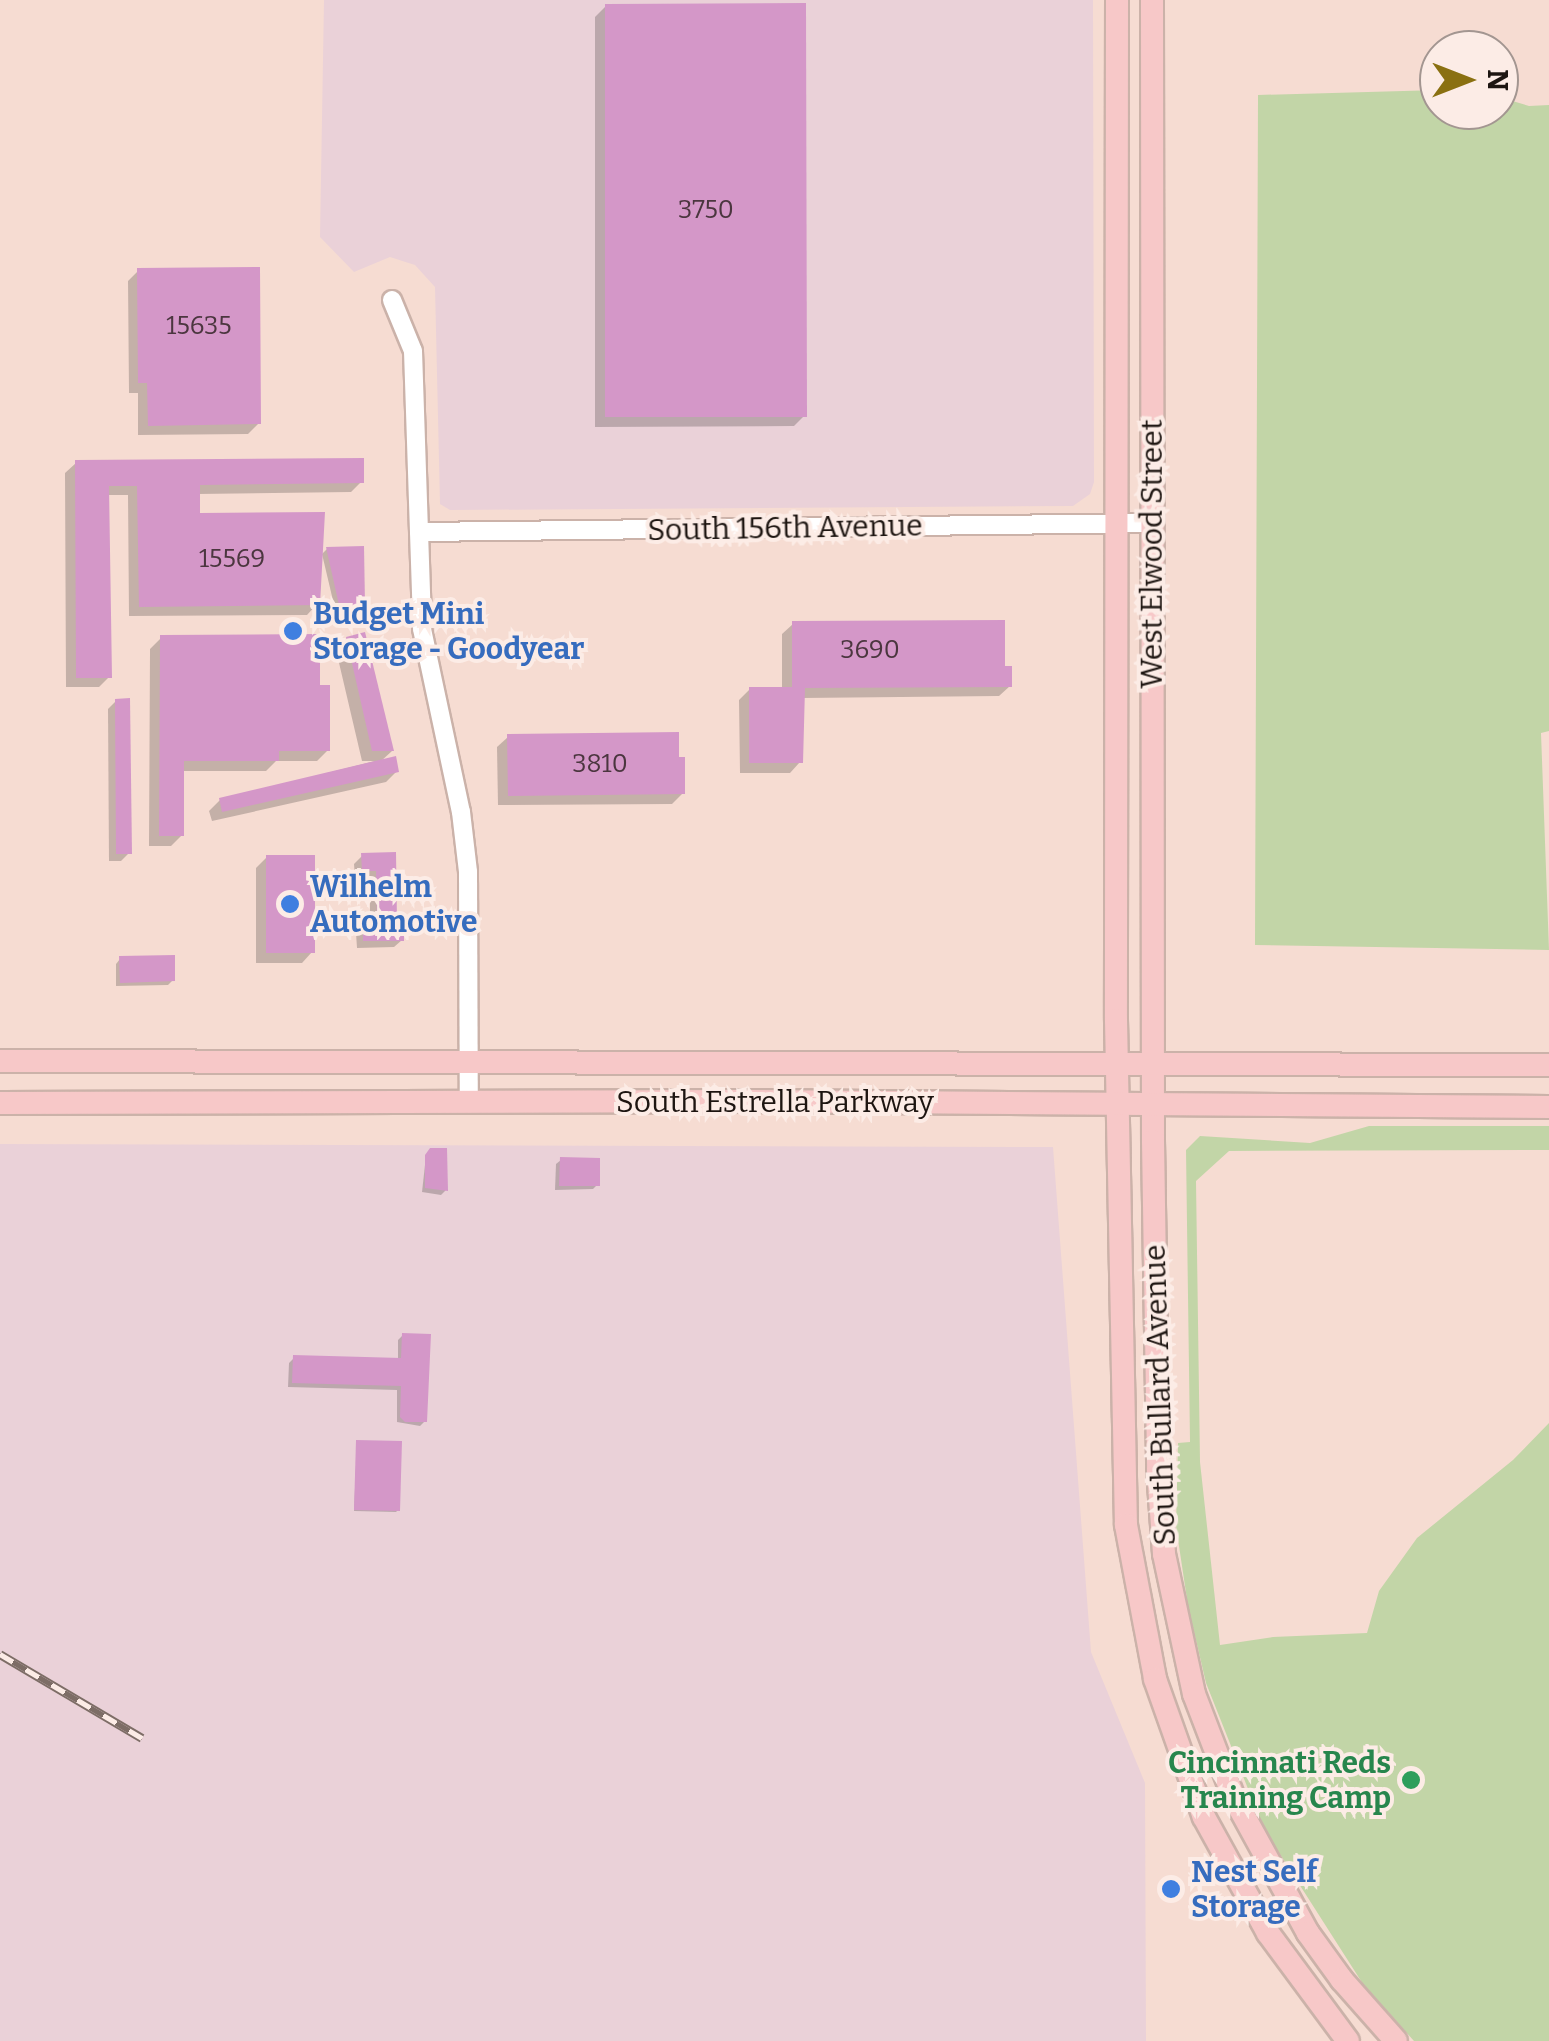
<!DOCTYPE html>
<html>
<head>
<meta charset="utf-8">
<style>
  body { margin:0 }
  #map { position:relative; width:1549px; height:2041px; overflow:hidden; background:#f6dcd2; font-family:Bitter,serif }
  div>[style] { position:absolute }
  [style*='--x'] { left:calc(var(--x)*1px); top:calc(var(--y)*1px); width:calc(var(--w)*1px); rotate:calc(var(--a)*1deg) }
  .industrial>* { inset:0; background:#ead1d8 }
  .green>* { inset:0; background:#c2d5a7 }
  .shadow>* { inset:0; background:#0003 }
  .building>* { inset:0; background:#d497c8 }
  .roads { filter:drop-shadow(2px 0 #cbb2a9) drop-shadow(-2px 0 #cbb2a9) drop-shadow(0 2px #cbb2a9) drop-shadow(0 -2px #cbb2a9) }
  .minor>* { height:18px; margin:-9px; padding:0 9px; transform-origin:9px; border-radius:9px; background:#fff }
  .major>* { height:22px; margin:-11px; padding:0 11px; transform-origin:11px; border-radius:11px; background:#f7c8c8 }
  .rail>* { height:9px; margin-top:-4.5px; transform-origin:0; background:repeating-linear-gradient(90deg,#fcece6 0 15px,#7d6d66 0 30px); box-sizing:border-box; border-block:2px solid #7d6d66 }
  .dots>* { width:28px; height:28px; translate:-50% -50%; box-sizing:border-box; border:5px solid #fcece6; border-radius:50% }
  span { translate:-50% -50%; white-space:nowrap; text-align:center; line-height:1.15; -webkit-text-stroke:8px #fcece6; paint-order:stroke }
  .number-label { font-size:25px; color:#4b363f }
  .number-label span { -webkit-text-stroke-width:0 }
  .street-label { font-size:30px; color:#1d1511 }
  .shop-label { font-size:30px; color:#366cbe; font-weight:700 }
  .left { translate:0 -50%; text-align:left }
  .leisure-label { font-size:30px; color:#27864d; font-weight:700 }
  .right { translate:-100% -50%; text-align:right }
  .north { position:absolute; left:1419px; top:30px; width:100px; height:100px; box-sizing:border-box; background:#fcece6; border:2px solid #a39691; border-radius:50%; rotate:90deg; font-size:28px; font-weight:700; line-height:40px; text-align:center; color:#1d1511 }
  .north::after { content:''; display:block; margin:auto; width:35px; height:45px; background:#8a7011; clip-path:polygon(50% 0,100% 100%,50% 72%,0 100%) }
</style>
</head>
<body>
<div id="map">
  <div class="industrial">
    <div style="clip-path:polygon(324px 0,1093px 0,1094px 482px,1090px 494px,1073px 506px,450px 510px,440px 504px,435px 287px,415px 265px,390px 257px,354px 272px,320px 237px)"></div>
    <div style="clip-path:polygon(0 1144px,1053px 1147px,1091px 1652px,1145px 1783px,1146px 2041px,0 2041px)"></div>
  </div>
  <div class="green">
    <div style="clip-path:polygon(1439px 90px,1439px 110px,1499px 110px,1499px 97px,1529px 106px,1549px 105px,1549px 731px,1541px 733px,1549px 950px,1255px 945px,1258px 95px)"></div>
    <div style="clip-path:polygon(1369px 1126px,1549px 1126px,1549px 1150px,1229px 1151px,1196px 1181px,1200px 1462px,1220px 1645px,1273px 1637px,1367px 1633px,1379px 1591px,1417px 1538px,1513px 1460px,1549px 1423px,1549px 2041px,1414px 2041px,1363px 1984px,1264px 1829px,1206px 1683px,1188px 1606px,1176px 1526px,1178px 1443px,1190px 1442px,1186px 1150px,1200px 1136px,1310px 1143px)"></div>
  </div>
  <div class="shadow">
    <div style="clip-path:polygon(606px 6px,804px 416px,794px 426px,595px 427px,595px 17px)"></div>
    <div style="clip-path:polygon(138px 271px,259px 423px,248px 434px,138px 435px,138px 393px,129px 393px,128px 281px)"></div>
    <div style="clip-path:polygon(76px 463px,361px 482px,351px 492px,197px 494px,197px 515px,317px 604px,307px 615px,129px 616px,128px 495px,107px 495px,109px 677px,99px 687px,66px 687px,65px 473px)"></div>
    <div style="clip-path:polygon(327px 549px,363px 604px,358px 608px,335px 609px,322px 554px)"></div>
    <div style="clip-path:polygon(793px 624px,1010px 686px,999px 696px,802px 698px,800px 762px,790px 773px,740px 773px,739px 700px,750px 689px,782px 689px,782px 634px)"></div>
    <div style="clip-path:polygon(161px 638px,317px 687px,328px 750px,317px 761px,276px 761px,266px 771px,182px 771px,182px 835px,171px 846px,149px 846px,150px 649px)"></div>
    <div style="clip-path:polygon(347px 639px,392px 751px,380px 762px,397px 771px,386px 782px,212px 821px,209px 811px,220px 800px,375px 761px,362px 761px,336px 650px)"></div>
    <div style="clip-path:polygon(116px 701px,129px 853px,121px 861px,109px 861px,108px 709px)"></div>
    <div style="clip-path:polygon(508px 737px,683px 793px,672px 804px,498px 805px,497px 747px)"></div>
    <div style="clip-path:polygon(393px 855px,395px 924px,402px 940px,394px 947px,357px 948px,356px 933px,370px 925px,370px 878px,355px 878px,354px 864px,362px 856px)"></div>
    <div style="clip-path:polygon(267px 857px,312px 952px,302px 963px,256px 963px,256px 868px)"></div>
    <div style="clip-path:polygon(120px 959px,173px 980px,168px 985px,116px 986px,116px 964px)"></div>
    <div style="clip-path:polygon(426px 1156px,446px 1190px,441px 1195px,422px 1192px)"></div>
    <div style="clip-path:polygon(561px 1160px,597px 1185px,593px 1189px,555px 1190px,556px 1164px)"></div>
    <div style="clip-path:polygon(403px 1335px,425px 1421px,420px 1426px,397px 1422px,397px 1390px,288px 1387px,289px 1363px,294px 1358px,398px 1360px,398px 1340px)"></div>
    <div style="clip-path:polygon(357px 1442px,398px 1510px,396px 1512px,354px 1511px)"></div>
  </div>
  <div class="building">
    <div style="clip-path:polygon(806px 3px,807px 417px,605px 417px,605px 4px)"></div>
    <div style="clip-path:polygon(260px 267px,261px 424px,148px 426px,147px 383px,138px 383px,137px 268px)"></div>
    <div style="clip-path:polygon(364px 458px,364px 483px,200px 485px,200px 513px,325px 512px,320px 605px,139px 607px,137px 486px,109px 486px,112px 678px,76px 678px,75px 460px)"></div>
    <div style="clip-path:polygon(364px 546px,365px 605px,339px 605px,326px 547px)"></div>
    <div style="clip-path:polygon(1005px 620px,1005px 666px,1012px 666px,1012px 687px,805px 688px,803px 763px,749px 763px,749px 687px,792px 687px,792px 621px)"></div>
    <div style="clip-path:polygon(365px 632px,394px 751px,372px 751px,346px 637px)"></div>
    <div style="clip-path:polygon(320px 634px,320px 685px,330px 685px,330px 751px,279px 751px,279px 761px,184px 761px,184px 836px,159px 836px,160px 635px)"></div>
    <div style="clip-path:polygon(130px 698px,132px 854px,116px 854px,115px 699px)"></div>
    <div style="clip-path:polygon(679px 732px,679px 757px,685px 757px,685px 794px,508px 796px,507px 734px)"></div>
    <div style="clip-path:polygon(396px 756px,399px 772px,222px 812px,219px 798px)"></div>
    <div style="clip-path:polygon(396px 852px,397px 922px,404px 922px,404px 941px,363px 941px,363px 922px,377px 922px,376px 871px,362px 871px,361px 853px)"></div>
    <div style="clip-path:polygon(266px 855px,315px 855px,315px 953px,266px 953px)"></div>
    <div style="clip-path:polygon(175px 955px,175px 981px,120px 983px,119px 956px)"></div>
    <div style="clip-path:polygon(430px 1148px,447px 1148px,448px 1191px,425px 1188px,425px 1155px)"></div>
    <div style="clip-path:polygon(560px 1157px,600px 1158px,600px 1186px,559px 1186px)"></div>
    <div style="clip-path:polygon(402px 1333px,431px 1334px,427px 1422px,405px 1422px,400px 1417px,401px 1386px,292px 1383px,293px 1355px,401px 1358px)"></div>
    <div style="clip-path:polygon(356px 1440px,402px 1441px,400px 1511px,354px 1510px)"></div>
  </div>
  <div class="roads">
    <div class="minor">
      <div style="--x:392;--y:300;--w:55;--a:67.6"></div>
      <div style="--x:413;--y:351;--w:278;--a:88.1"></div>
      <div style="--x:422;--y:629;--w:187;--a:78"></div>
      <div style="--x:461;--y:812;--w:60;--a:83.3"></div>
      <div style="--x:468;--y:872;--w:230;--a:89.8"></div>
      <div style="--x:419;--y:532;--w:732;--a:-0.7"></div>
    </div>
    <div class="major">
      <div style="--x:1117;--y:0;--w:1020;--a:90.06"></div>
      <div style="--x:1116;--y:1020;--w:505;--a:88.87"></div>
      <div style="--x:1126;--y:1525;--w:157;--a:79.3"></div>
      <div style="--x:1155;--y:1679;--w:146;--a:70.5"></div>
      <div style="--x:1204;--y:1817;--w:132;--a:61.1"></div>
      <div style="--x:1268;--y:1933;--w:134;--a:53.5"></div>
      <div style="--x:1152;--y:0;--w:1141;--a:89.95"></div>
      <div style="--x:1153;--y:1141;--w:329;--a:89.1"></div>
      <div style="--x:1158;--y:1470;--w:84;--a:85.9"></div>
      <div style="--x:1164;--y:1554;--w:143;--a:77.9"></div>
      <div style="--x:1194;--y:1694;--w:111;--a:69"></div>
      <div style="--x:1234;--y:1798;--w:154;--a:61.3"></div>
      <div style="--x:1308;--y:1933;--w:58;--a:54.1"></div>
      <div style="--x:1342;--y:1980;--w:81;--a:48.5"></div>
      <div style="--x:0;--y:1061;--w:1549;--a:0.15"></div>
      <div style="--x:0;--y:1103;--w:747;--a:-0.15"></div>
      <div style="--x:747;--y:1101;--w:802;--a:0.43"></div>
    </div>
  </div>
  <div class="rail">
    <div style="--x:0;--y:1654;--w:165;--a:30.6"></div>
  </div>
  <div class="dots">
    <div style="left:293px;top:631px;background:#3f7fe0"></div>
    <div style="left:290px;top:904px;background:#3f7fe0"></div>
    <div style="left:1411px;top:1780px;background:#2e9e5b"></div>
    <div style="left:1171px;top:1889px;background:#3f7fe0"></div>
  </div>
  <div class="number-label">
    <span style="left:706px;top:210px">3750</span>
    <span style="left:199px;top:326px">15635</span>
    <span style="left:232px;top:559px">15569</span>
    <span style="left:870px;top:650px">3690</span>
    <span style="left:600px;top:764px">3810</span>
  </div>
  <div class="street-label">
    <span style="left:785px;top:528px;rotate:-1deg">South 156th Avenue</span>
    <span style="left:1152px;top:554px;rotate:-90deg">West Elwood Street</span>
    <span style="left:775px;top:1102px">South Estrella Parkway</span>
    <span style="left:1160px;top:1395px;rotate:-92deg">South Bullard Avenue</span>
  </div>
  <div class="shop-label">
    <span class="left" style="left:313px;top:631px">Budget Mini<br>Storage - Goodyear</span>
    <span class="left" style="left:310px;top:904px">Wilhelm<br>Automotive</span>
    <span class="left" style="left:1191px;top:1889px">Nest Self<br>Storage</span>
  </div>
  <div class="leisure-label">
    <span class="right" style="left:1391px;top:1780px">Cincinnati Reds<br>Training Camp</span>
  </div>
  <div class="north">N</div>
</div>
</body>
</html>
